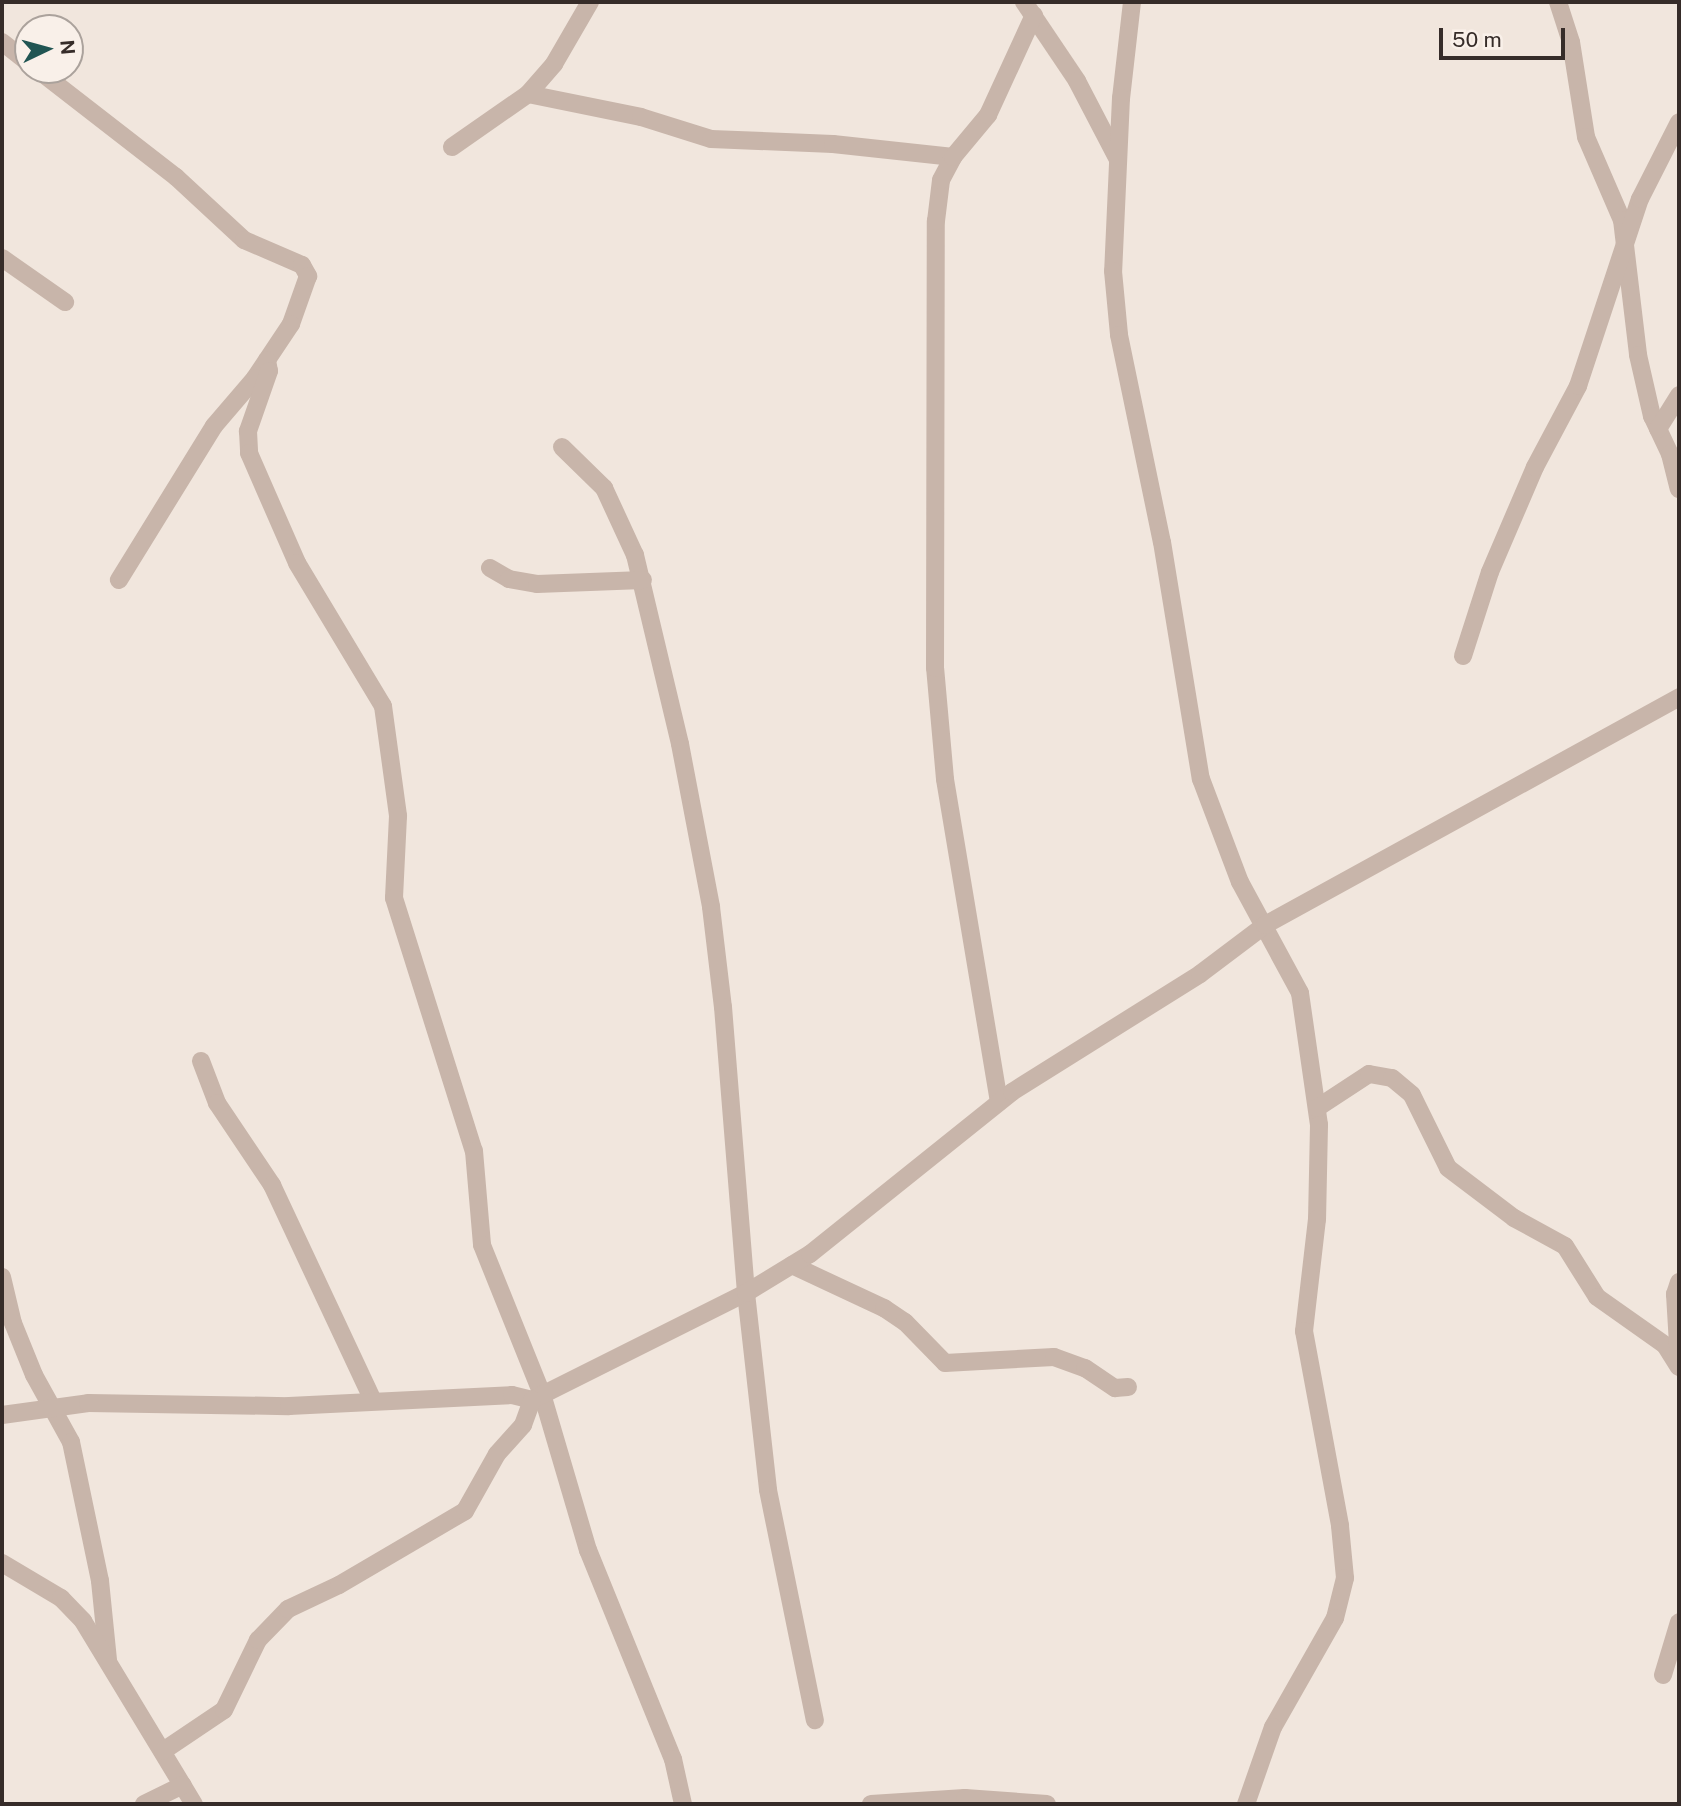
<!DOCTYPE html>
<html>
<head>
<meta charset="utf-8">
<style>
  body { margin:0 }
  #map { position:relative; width:1681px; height:1806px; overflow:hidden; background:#f1e6dd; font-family:"Public Sans",sans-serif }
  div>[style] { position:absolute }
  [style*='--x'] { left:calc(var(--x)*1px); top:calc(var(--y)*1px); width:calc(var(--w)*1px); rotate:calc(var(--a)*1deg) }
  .minor>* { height:18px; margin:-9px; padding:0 9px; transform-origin:9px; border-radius:9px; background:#c8b5aa }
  span { translate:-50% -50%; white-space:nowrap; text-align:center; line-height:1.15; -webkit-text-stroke:6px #f9f0e9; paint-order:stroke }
  .frame { position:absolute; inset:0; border:4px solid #362c29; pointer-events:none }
  .north { position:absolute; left:14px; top:14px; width:70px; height:70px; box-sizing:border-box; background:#f9f0e9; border:2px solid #aba29c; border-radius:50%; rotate:85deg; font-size:19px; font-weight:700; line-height:28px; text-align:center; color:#362c29 }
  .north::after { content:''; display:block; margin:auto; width:24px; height:32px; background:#215553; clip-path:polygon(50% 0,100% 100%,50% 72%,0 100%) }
  .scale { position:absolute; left:1439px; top:28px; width:126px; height:32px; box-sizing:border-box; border:4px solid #362c29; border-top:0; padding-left:9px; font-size:21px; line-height:24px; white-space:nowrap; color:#362c29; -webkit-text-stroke:5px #f9f0e9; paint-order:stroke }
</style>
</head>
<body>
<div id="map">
  <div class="minor">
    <div style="--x:1024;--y:2;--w:95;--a:56.1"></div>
    <div style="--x:1077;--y:81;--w:87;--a:62.5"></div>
    <div style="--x:1132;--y:2;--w:97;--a:96.5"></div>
    <div style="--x:1121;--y:98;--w:173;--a:92.6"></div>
    <div style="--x:1113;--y:271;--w:64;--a:84.6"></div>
    <div style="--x:1119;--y:335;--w:211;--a:78.3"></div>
    <div style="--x:1162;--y:542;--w:240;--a:80.7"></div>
    <div style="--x:1201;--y:779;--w:110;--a:69.3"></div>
    <div style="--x:1240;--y:882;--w:126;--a:61.6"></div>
    <div style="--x:1300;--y:993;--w:133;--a:81.8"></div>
    <div style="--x:1319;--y:1125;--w:94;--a:91.2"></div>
    <div style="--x:1317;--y:1219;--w:113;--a:96.6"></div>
    <div style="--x:1304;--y:1331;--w:198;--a:79.5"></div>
    <div style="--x:1340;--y:1526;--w:52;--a:84.5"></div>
    <div style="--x:1345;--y:1578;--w:41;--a:104"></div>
    <div style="--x:1335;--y:1618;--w:125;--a:119.6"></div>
    <div style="--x:1273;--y:1727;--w:82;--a:109.3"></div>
    <div style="--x:1558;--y:2;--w:42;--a:72"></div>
    <div style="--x:1571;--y:42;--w:96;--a:81"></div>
    <div style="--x:1586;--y:137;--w:90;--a:66.6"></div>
    <div style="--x:1622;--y:220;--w:136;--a:83.2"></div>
    <div style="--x:1638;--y:355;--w:63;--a:77.1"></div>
    <div style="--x:1652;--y:416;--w:42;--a:64.7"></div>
    <div style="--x:1670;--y:454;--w:36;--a:76"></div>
    <div style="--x:2;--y:42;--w:33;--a:38"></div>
    <div style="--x:38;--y:70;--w:175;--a:37.8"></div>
    <div style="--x:176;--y:177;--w:93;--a:42.8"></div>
    <div style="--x:244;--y:240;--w:63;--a:23.3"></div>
    <div style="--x:302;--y:265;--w:13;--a:61"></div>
    <div style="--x:308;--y:276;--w:51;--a:109.5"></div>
    <div style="--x:291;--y:324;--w:65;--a:123.7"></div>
    <div style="--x:255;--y:378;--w:63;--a:130.5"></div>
    <div style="--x:214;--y:426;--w:181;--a:121.7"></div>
    <div style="--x:528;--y:94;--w:115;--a:11.5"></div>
    <div style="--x:641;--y:117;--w:73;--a:17.4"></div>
    <div style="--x:711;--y:139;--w:122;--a:2.3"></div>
    <div style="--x:833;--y:144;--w:121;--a:6.2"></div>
    <div style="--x:452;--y:147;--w:93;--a:-34.9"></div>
    <div style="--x:528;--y:94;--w:40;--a:-49"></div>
    <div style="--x:554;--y:64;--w:72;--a:-59.9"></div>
    <div style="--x:2;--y:258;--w:77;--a:34.9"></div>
    <div style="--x:267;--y:360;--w:11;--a:80"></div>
    <div style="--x:269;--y:371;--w:64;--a:109.3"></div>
    <div style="--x:248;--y:431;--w:22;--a:87"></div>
    <div style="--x:249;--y:453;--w:120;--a:66.4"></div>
    <div style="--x:297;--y:563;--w:167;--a:59"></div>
    <div style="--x:383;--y:706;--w:111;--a:82.2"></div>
    <div style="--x:398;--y:816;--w:82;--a:92.8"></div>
    <div style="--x:394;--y:898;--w:265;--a:72.5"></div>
    <div style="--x:474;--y:1151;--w:94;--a:85.1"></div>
    <div style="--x:482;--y:1245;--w:161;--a:68.1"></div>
    <div style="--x:542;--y:1394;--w:163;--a:73.6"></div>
    <div style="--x:588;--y:1550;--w:226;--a:67.9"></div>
    <div style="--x:673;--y:1759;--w:46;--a:77.5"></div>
    <div style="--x:1658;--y:429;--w:40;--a:-58"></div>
    <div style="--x:562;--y:447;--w:59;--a:44.3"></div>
    <div style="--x:604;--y:488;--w:74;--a:65.2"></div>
    <div style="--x:635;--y:555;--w:194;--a:76.6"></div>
    <div style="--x:680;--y:744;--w:166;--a:79.2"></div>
    <div style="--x:711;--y:907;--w:101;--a:83.2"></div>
    <div style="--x:723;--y:1007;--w:287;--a:85.4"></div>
    <div style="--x:746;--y:1293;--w:198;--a:83.6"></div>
    <div style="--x:768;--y:1490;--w:235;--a:78.5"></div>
    <div style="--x:490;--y:568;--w:22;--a:30"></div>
    <div style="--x:509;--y:579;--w:28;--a:10"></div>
    <div style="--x:537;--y:584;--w:106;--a:-2.2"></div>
    <div style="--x:1463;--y:656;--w:88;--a:-72.2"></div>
    <div style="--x:1490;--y:572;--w:114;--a:-66.8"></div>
    <div style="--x:1535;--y:467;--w:92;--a:-62"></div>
    <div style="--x:1578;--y:386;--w:197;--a:-71.7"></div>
    <div style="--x:1640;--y:199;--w:86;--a:-63.1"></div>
    <div style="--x:201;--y:1061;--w:45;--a:69.1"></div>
    <div style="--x:217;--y:1103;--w:99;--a:56.1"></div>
    <div style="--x:272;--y:1185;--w:238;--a:64.9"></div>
    <div style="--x:999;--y:1102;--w:327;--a:-99.5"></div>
    <div style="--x:945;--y:779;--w:111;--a:-95.1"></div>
    <div style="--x:935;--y:668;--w:447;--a:-89.9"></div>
    <div style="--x:936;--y:221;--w:41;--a:-83"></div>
    <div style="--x:941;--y:180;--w:26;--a:-62"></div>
    <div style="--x:953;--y:157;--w:55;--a:-50.2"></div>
    <div style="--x:988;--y:115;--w:110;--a:-65.3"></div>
    <div style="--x:1317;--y:1108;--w:62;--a:-33.2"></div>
    <div style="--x:1369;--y:1074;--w:23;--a:10"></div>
    <div style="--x:1392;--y:1078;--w:26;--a:40"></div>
    <div style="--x:1412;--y:1095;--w:81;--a:63.7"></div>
    <div style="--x:1448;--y:1168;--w:83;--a:37.1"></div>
    <div style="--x:1514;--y:1218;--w:58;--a:28.8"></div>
    <div style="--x:1565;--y:1246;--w:60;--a:57.9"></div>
    <div style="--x:1597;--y:1297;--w:83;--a:35.2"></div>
    <div style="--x:1665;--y:1345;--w:26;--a:58"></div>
    <div style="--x:792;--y:1265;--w:102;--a:25.1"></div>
    <div style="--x:884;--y:1308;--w:25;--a:34"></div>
    <div style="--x:905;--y:1322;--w:57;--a:45.7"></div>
    <div style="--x:945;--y:1363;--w:109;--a:-3.2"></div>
    <div style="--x:1054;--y:1357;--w:33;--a:20"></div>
    <div style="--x:1085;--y:1368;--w:36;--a:34"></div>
    <div style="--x:1115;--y:1388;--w:13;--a:-4"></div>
    <div style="--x:2;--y:1277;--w:47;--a:76.6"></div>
    <div style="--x:13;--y:1323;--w:56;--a:68"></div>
    <div style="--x:34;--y:1375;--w:77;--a:61.1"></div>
    <div style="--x:71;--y:1442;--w:142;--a:78.2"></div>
    <div style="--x:100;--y:1581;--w:79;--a:84.2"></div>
    <div style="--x:1679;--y:1282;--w:13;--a:108"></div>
    <div style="--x:1675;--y:1294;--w:68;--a:86.6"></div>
    <div style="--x:2;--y:1415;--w:87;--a:-7.9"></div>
    <div style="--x:88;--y:1403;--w:201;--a:0.9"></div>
    <div style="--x:289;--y:1406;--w:223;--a:-2.8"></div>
    <div style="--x:512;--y:1395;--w:21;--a:14"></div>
    <div style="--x:532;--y:1400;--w:239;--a:-26.6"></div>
    <div style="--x:746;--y:1293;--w:75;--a:-31.4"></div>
    <div style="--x:810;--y:1254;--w:259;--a:-38.7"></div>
    <div style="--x:1012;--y:1092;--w:222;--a:-32.1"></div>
    <div style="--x:1200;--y:974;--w:81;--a:-37"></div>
    <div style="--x:1265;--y:925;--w:473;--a:-28.8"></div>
    <div style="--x:2;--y:1563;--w:69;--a:30.7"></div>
    <div style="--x:61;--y:1598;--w:32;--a:46"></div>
    <div style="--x:83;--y:1621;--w:214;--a:58.8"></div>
    <div style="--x:1663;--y:1675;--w:55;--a:-73.2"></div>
    <div style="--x:163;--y:1751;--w:73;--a:-33.9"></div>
    <div style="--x:224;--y:1710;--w:78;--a:-64.1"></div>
    <div style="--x:258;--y:1640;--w:43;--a:-45.9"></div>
    <div style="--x:288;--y:1609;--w:56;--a:-25.2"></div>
    <div style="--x:339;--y:1585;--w:146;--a:-30.4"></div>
    <div style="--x:465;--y:1511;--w:65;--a:-60.7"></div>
    <div style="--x:497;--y:1454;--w:39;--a:-48"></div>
    <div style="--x:523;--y:1425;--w:27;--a:-70"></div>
    <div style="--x:144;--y:1804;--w:43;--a:-26"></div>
    <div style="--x:871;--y:1804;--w:94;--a:-3.7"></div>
    <div style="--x:965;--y:1798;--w:82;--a:4.2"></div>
  </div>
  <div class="frame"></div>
  <div class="north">N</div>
  <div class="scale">50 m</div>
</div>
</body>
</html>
